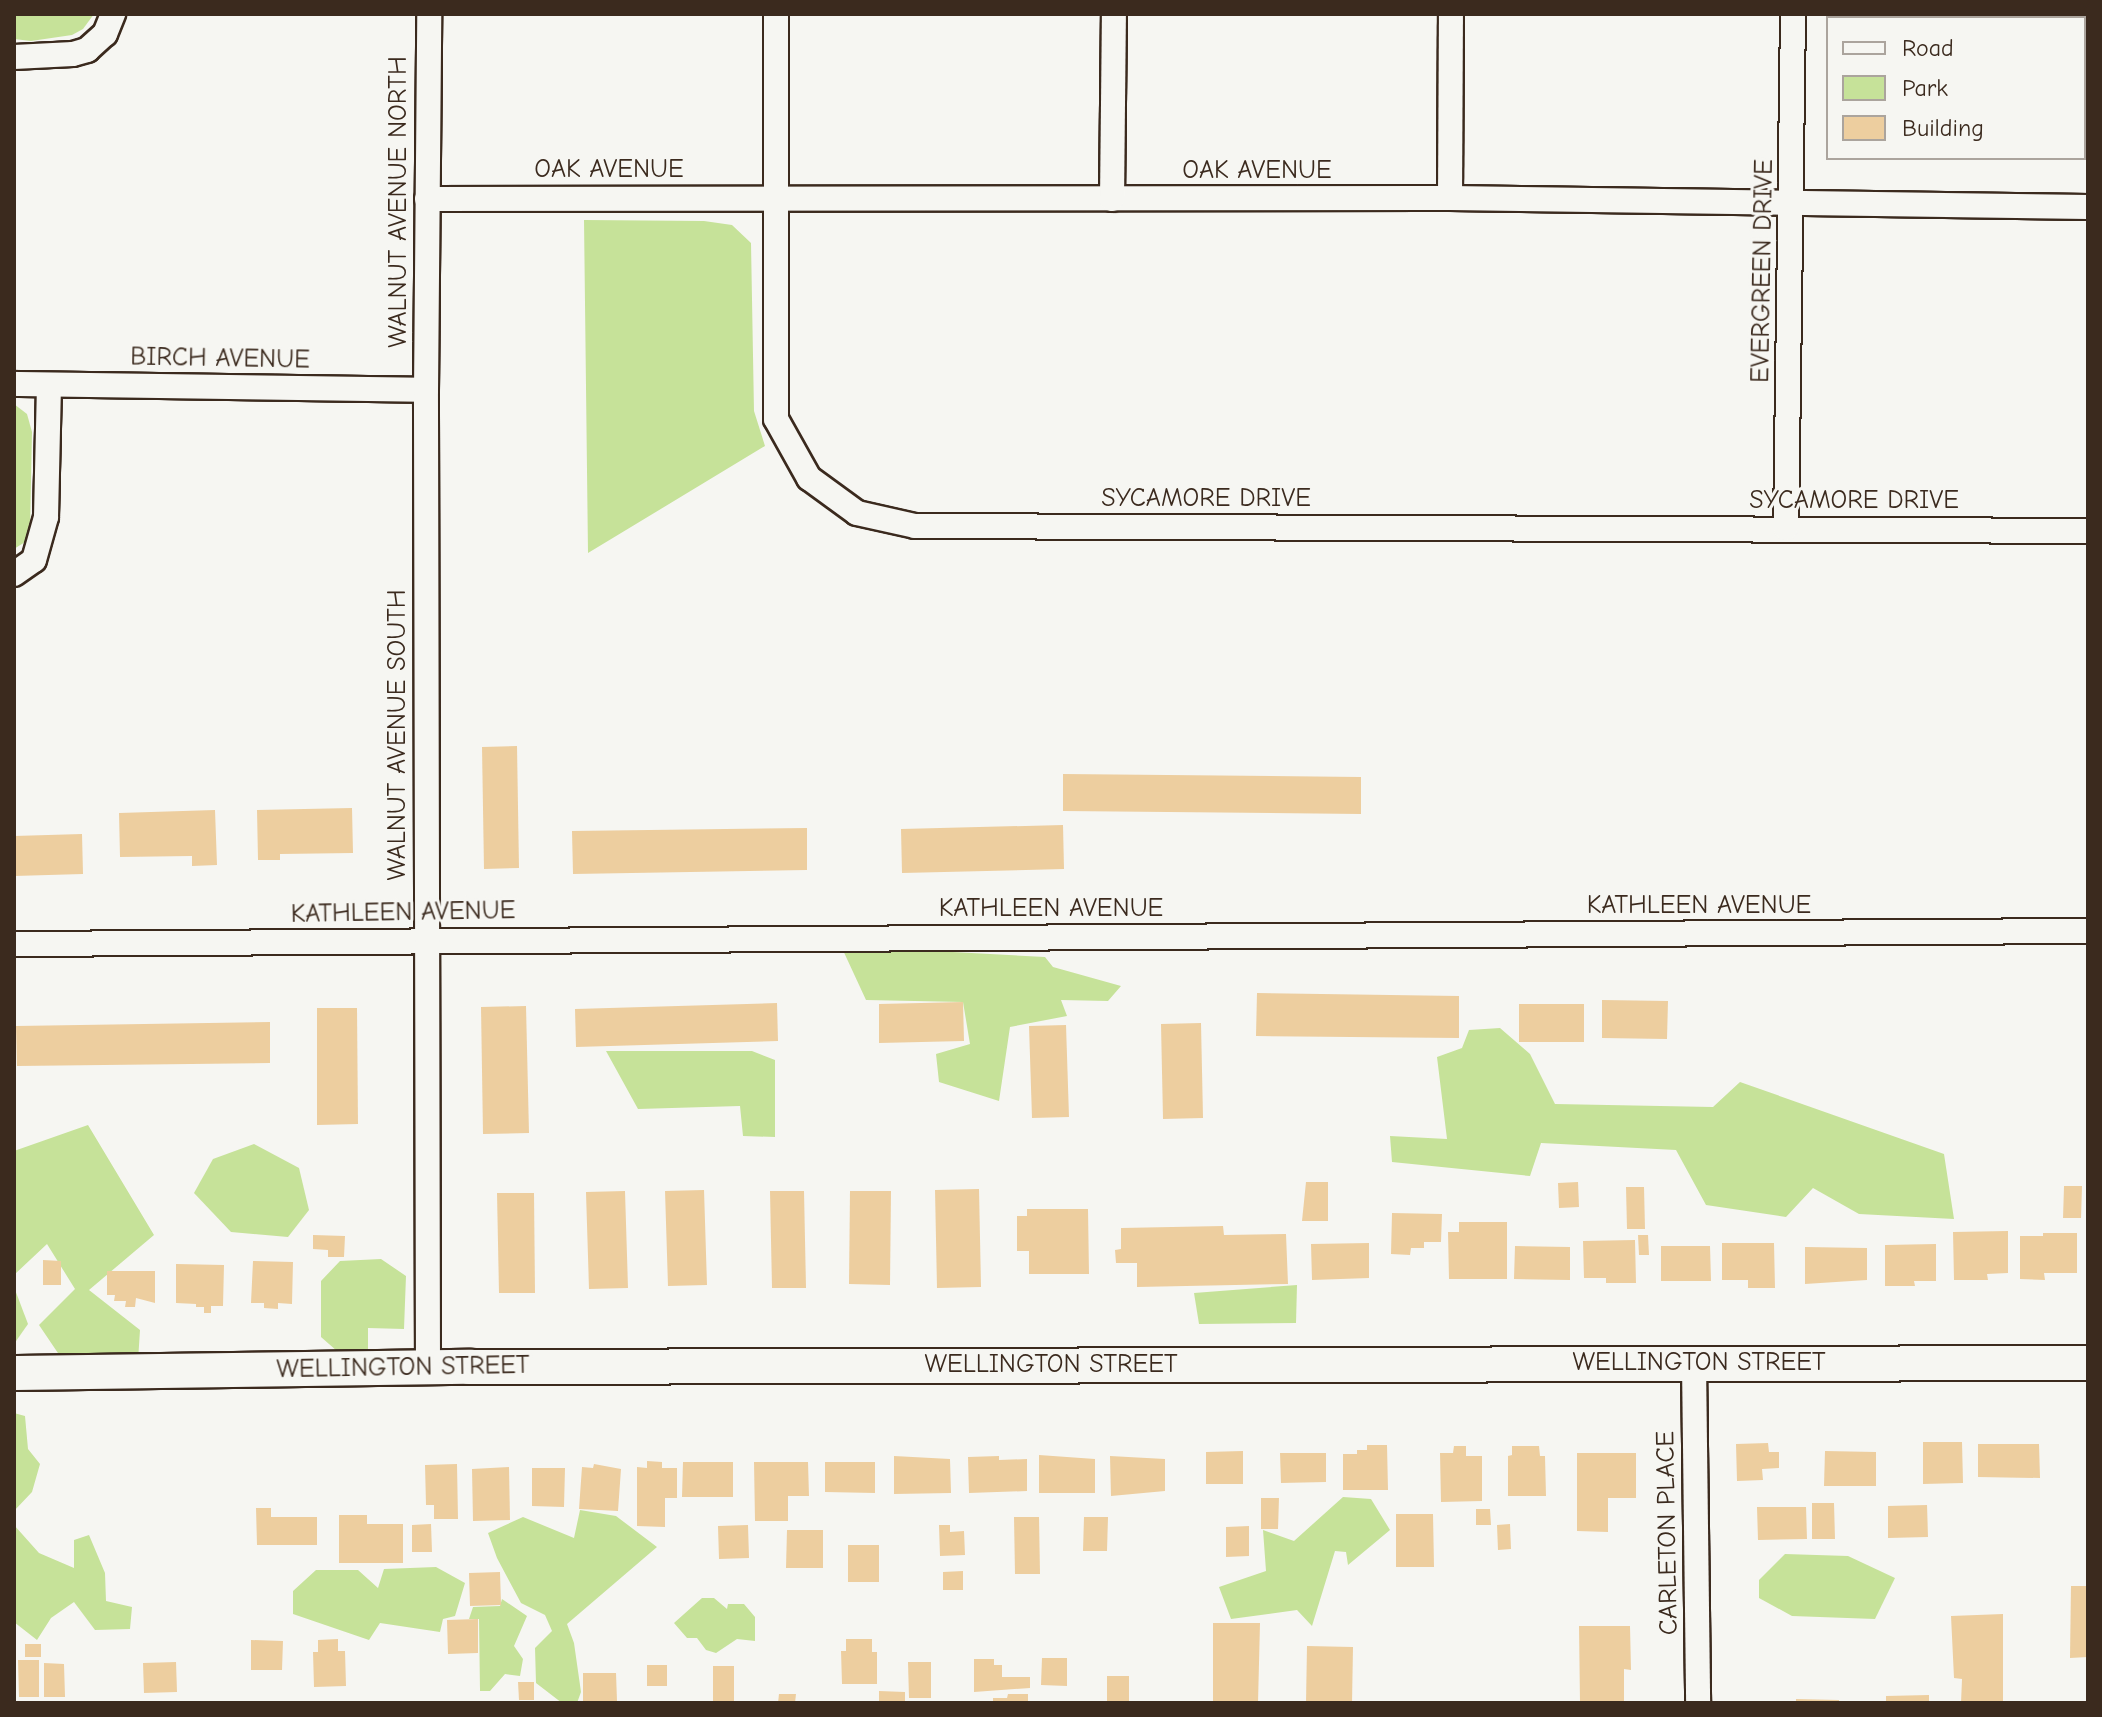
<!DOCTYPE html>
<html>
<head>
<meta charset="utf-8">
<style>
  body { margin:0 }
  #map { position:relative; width:2102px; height:1717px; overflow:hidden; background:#f6f6f2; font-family:"Comic Neue",sans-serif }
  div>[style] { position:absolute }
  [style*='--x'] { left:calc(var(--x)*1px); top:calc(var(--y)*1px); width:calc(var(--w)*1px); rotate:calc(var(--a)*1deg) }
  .green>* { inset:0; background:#c6e299 }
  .building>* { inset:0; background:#edce9f }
  .roads { filter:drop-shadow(2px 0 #3b2a1e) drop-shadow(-2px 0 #3b2a1e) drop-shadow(0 2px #3b2a1e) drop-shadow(0 -2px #3b2a1e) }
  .minor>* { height:24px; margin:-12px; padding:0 12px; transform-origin:12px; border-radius:12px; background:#f6f6f2 }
  .secondary>* { height:34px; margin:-17px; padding:0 17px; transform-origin:17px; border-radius:17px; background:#f6f6f2 }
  span { translate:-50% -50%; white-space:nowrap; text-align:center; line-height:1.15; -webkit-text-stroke:6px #f6f6f2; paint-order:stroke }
  .street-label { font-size:26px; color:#3b2a1e }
  .frame { position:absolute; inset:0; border:16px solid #3b2a1e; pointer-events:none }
  .legend { position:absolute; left:1826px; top:16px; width:260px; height:144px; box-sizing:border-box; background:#f6f6f2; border:2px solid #aba49d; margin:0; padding:10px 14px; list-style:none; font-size:24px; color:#3b2a1e }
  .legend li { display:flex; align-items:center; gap:16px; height:40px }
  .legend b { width:40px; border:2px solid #aba49d }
</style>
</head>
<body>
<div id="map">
  <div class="green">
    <div style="clip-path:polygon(14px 14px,94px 14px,83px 29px,72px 35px,31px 41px,14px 39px)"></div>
    <div style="clip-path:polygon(584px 220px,704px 221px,732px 225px,751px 243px,754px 411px,765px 446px,588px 553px)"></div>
    <div style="clip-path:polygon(14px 404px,27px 414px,32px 432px,30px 530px,25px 542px,14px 549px)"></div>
    <div style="clip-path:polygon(841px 946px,1045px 957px,1053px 967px,1121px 986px,1108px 1001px,1061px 1000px,1067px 1016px,1010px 1027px,999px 1101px,939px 1082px,936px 1054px,970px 1044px,963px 1002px,866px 1000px)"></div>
    <div style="clip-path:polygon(1500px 1028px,1530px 1054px,1555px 1104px,1713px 1107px,1740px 1082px,1944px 1154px,1954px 1219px,1859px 1214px,1813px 1188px,1786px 1217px,1706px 1205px,1676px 1150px,1541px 1143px,1530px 1176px,1392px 1162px,1390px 1136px,1447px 1139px,1437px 1057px,1462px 1048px,1469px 1030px)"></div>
    <div style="clip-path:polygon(606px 1051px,752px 1051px,775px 1060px,775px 1137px,743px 1136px,740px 1106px,638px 1109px)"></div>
    <div style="clip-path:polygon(88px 1125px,154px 1235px,89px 1290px,140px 1330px,138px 1361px,62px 1359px,39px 1325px,75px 1289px,47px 1244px,14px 1275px,14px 1151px)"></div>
    <div style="clip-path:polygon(254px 1144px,299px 1168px,309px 1210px,288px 1237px,231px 1232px,194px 1193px,213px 1159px)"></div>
    <div style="clip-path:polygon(381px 1259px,406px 1276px,404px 1329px,368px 1328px,368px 1353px,345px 1358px,321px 1337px,321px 1281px,340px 1261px)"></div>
    <div style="clip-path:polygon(1297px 1285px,1296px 1323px,1199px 1324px,1194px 1293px)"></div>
    <div style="clip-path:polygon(14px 1287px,28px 1324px,14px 1344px)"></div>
    <div style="clip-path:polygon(14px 1413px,25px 1416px,28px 1449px,40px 1464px,32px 1492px,14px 1511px)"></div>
    <div style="clip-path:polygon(1343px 1497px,1371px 1499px,1390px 1530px,1348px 1565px,1346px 1552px,1335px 1551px,1312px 1626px,1297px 1610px,1231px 1619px,1219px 1587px,1266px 1571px,1263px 1530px,1294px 1541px)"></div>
    <div style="clip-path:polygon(580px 1510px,616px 1516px,657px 1547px,567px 1624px,574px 1643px,581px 1692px,577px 1703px,562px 1703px,536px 1683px,535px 1648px,552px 1631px,545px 1615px,521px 1603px,497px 1558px,488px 1533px,523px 1517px,574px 1538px)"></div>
    <div style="clip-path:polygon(14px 1525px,39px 1553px,74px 1568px,74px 1540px,89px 1535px,105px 1573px,106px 1601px,132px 1607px,130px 1629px,95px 1630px,74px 1602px,51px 1618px,37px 1640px,14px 1622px)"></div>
    <div style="clip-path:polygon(1785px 1554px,1848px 1556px,1895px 1578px,1875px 1619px,1792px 1616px,1759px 1598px,1759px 1580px)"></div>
    <div style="clip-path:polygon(436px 1567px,465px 1583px,455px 1616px,443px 1619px,440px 1632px,380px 1623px,369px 1640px,293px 1614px,293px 1591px,316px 1570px,358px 1570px,378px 1588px,384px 1569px)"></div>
    <div style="clip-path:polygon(702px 1598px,714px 1598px,727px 1609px,728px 1604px,744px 1604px,755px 1617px,755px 1641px,737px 1639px,716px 1653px,706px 1650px,697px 1638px,687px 1638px,674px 1623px)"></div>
    <div style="clip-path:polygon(502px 1599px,527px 1616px,514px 1646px,523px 1659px,520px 1676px,505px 1674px,490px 1691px,480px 1691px,479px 1619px,469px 1619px,473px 1607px,500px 1606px)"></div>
  </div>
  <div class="building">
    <div style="clip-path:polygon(517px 746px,519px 868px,484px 869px,482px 747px)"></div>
    <div style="clip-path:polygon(1063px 774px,1361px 777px,1361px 814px,1063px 811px)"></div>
    <div style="clip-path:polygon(352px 808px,353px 853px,280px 854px,280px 860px,258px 860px,257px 810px)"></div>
    <div style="clip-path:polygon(215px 810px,217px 865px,192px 866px,192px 856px,120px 857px,119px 813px)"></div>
    <div style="clip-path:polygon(1063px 825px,1064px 869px,902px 873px,901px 829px)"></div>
    <div style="clip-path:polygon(807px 828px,807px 870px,573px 874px,572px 831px)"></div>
    <div style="clip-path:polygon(82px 834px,83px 874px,14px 876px,14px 836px)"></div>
    <div style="clip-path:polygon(1257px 993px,1459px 996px,1459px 1038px,1256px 1036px)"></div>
    <div style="clip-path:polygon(1602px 1000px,1668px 1001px,1667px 1039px,1602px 1038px)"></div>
    <div style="clip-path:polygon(963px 1002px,964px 1041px,879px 1043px,879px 1004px)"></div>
    <div style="clip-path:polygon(777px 1003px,778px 1041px,576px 1047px,575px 1009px)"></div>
    <div style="clip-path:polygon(1519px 1004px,1584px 1004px,1584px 1042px,1519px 1042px)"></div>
    <div style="clip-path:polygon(526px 1006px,529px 1133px,483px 1134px,481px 1007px)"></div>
    <div style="clip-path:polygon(317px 1008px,357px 1008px,358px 1124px,317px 1125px)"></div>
    <div style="clip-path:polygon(270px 1022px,270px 1063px,17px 1066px,16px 1026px)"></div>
    <div style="clip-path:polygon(1201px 1023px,1203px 1118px,1163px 1119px,1161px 1024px)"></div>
    <div style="clip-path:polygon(1066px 1025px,1069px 1117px,1032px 1118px,1029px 1026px)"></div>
    <div style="clip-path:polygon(1306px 1182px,1328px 1182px,1328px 1221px,1302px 1221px)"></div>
    <div style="clip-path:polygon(1578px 1182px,1579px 1207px,1559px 1208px,1558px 1183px)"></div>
    <div style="clip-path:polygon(2064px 1186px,2082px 1186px,2081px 1218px,2063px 1218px)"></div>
    <div style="clip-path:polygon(1626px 1187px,1644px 1187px,1645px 1229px,1627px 1229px)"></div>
    <div style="clip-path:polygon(979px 1189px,981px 1287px,937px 1288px,935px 1190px)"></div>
    <div style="clip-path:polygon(704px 1190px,707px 1285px,668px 1286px,665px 1191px)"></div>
    <div style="clip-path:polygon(625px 1191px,628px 1288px,589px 1289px,586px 1192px)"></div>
    <div style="clip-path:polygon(770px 1191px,804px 1191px,806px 1288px,772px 1288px)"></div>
    <div style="clip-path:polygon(850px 1191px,891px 1191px,890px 1285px,849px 1284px)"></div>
    <div style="clip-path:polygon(497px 1193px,534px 1193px,535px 1293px,499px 1293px)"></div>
    <div style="clip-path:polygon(1027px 1209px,1088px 1209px,1089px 1274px,1029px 1274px,1029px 1251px,1017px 1251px,1017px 1216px,1027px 1216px)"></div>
    <div style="clip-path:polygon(1392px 1213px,1442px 1214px,1441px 1242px,1424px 1242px,1424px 1248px,1411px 1248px,1410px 1255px,1391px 1254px)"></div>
    <div style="clip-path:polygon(1459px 1222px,1507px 1222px,1507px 1279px,1449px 1279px,1448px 1232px,1459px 1232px)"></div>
    <div style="clip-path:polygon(1223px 1226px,1224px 1235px,1286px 1234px,1288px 1284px,1137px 1287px,1137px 1263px,1116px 1263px,1115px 1250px,1121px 1249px,1121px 1228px)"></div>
    <div style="clip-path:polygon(2008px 1231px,2008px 1273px,1987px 1274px,1988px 1280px,1954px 1280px,1953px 1232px)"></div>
    <div style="clip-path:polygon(2043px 1233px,2077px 1233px,2077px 1273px,2044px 1273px,2045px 1280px,2020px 1279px,2020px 1236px,2043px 1236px)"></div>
    <div style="clip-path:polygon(313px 1235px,345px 1236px,344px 1257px,328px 1257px,328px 1250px,313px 1249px)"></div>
    <div style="clip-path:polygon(1638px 1235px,1648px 1235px,1649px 1255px,1639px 1255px)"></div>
    <div style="clip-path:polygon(1635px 1240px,1636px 1283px,1606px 1283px,1606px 1278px,1584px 1278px,1583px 1241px)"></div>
    <div style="clip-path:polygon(1369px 1243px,1369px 1278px,1312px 1280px,1311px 1244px)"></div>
    <div style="clip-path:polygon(1722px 1243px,1774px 1243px,1775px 1288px,1748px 1288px,1748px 1280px,1722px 1280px)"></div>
    <div style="clip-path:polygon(1936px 1244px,1936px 1281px,1914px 1281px,1915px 1286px,1885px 1286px,1885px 1245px)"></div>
    <div style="clip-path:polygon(1515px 1246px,1570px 1247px,1570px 1280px,1514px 1279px)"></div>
    <div style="clip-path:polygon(1661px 1246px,1710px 1246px,1711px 1281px,1661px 1281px)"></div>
    <div style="clip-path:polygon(1805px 1247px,1867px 1248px,1867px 1280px,1805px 1284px)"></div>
    <div style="clip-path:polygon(43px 1260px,61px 1261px,61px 1285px,43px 1285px)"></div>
    <div style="clip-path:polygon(253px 1261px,293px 1262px,292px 1304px,278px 1303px,278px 1309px,264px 1308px,264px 1303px,251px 1303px)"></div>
    <div style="clip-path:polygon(176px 1264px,224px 1265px,223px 1306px,211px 1306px,211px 1313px,204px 1313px,204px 1307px,196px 1307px,196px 1304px,176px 1303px)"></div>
    <div style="clip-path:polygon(107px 1271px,155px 1271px,155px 1303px,136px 1298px,135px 1307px,125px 1307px,126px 1301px,114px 1301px,115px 1295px,107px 1295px)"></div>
    <div style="clip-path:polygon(1923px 1442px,1962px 1442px,1963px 1483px,1923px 1484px)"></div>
    <div style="clip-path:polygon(1768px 1443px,1769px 1452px,1779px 1452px,1779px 1468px,1762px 1469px,1763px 1480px,1737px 1481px,1736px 1444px)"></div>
    <div style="clip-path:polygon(1978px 1444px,2039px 1444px,2040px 1478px,1978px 1477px)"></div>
    <div style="clip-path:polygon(1367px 1445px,1387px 1445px,1388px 1490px,1343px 1490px,1343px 1454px,1357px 1454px,1357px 1450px,1367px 1450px)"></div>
    <div style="clip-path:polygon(1454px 1446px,1466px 1446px,1466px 1456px,1482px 1456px,1482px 1501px,1441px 1502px,1440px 1453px,1453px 1453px)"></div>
    <div style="clip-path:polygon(1512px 1446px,1539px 1446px,1540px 1456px,1545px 1456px,1546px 1496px,1508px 1496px,1508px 1456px,1512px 1455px)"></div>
    <div style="clip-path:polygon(1243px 1451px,1243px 1484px,1206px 1484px,1206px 1452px)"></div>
    <div style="clip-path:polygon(1825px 1451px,1876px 1452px,1876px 1486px,1824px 1486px)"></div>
    <div style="clip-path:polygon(1280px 1453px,1326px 1453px,1326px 1482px,1281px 1483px)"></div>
    <div style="clip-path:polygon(1577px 1453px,1636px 1453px,1636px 1498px,1608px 1498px,1608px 1532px,1577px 1531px)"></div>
    <div style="clip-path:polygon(1039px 1455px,1095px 1459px,1095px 1493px,1039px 1493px)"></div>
    <div style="clip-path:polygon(894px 1456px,950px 1459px,951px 1493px,894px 1494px)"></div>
    <div style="clip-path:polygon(999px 1456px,999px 1460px,1027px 1459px,1027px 1491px,969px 1493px,968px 1457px)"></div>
    <div style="clip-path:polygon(1110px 1456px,1165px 1459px,1165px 1491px,1111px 1496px)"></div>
    <div style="clip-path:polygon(647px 1461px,662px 1462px,662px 1468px,677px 1468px,677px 1498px,665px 1498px,665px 1527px,637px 1526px,637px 1467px,647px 1468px)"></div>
    <div style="clip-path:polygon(683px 1462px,733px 1462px,733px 1497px,682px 1497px)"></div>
    <div style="clip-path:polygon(754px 1462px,808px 1462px,809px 1496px,788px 1496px,788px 1521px,755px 1521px)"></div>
    <div style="clip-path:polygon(825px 1462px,875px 1462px,875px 1493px,825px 1492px)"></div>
    <div style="clip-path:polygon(457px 1464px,458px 1519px,434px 1519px,434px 1505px,426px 1505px,425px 1465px)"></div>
    <div style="clip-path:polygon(594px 1464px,621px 1469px,618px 1511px,579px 1509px,582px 1467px,593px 1468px)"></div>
    <div style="clip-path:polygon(509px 1467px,510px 1520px,473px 1521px,472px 1469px)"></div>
    <div style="clip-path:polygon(532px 1468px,565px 1468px,564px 1507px,532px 1506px)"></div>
    <div style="clip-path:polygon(1261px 1498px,1279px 1498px,1278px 1529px,1261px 1529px)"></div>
    <div style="clip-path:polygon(1812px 1503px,1834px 1503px,1835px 1539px,1812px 1539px)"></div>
    <div style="clip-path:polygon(1927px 1505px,1928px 1537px,1888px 1538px,1888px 1506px)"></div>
    <div style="clip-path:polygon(1757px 1507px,1806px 1507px,1807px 1539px,1758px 1540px)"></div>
    <div style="clip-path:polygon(256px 1508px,271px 1508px,271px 1517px,317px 1517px,317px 1545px,257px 1545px)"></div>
    <div style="clip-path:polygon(1476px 1509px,1490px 1509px,1491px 1525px,1476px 1525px)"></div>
    <div style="clip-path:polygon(1396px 1514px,1433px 1514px,1434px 1567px,1396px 1567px)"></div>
    <div style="clip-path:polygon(339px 1515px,367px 1515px,367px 1524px,403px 1524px,403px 1563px,339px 1563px)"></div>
    <div style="clip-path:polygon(1014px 1517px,1039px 1517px,1040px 1574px,1015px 1574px)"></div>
    <div style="clip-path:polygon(1084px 1517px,1108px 1517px,1107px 1551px,1083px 1551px)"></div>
    <div style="clip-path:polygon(431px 1524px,432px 1552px,412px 1552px,412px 1525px)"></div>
    <div style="clip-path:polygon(1510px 1524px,1511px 1549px,1498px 1550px,1497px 1525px)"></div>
    <div style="clip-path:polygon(748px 1525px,749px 1558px,719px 1559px,718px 1526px)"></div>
    <div style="clip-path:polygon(939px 1525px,950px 1525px,950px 1532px,964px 1531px,965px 1555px,940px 1556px)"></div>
    <div style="clip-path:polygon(1249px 1526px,1249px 1556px,1226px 1557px,1226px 1527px)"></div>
    <div style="clip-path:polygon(787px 1530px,823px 1530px,823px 1568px,786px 1568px)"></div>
    <div style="clip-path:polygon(848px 1545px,879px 1545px,879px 1582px,848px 1582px)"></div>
    <div style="clip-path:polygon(963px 1571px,963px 1590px,943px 1590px,943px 1572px)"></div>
    <div style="clip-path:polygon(500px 1572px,501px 1605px,470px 1606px,469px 1573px)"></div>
    <div style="clip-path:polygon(2071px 1586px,2088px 1586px,2088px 1657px,2070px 1658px)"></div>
    <div style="clip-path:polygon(2003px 1614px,2003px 1703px,1961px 1703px,1962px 1679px,1954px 1678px,1951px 1616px)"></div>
    <div style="clip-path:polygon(478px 1619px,478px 1653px,448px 1654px,447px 1620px)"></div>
    <div style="clip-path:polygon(1213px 1623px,1260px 1623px,1258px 1703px,1213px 1703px)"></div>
    <div style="clip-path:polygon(1579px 1626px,1630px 1626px,1631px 1670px,1624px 1669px,1624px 1703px,1580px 1703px)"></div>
    <div style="clip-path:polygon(338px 1639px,338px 1651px,345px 1651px,346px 1686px,314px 1687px,313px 1652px,318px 1652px,318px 1640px)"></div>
    <div style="clip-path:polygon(846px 1639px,872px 1639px,872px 1652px,877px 1652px,877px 1684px,842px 1684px,841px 1651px,846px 1651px)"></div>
    <div style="clip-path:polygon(251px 1640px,283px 1641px,282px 1670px,251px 1670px)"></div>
    <div style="clip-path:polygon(25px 1644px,41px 1644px,41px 1657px,25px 1657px)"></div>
    <div style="clip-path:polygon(1307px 1646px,1353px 1647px,1352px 1703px,1306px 1703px)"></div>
    <div style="clip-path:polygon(1042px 1658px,1067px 1658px,1067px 1686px,1041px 1685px)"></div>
    <div style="clip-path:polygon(974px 1659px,994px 1659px,994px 1665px,1002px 1665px,1002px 1677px,1030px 1677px,1030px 1688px,974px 1692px)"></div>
    <div style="clip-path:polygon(18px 1660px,39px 1660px,39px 1697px,19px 1697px)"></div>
    <div style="clip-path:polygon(176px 1662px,177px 1692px,144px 1693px,143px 1663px)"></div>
    <div style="clip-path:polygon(908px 1662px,931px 1662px,931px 1698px,909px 1698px)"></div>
    <div style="clip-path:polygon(44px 1663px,64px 1664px,65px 1697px,44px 1697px)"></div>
    <div style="clip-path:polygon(647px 1665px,667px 1665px,667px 1686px,647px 1686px)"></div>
    <div style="clip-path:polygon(713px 1666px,734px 1666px,734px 1703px,713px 1703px)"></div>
    <div style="clip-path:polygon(583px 1673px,616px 1673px,617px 1701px,583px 1701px)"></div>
    <div style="clip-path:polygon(1107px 1676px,1129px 1676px,1129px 1703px,1107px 1703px)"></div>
    <div style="clip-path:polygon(518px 1682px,534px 1682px,534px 1700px,519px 1700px)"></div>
    <div style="clip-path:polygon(879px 1691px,905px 1692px,905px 1703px,879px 1703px)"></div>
    <div style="clip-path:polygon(779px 1694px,796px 1694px,795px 1703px,778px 1703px)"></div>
    <div style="clip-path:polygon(1008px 1694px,1028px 1694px,1028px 1703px,993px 1703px,993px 1698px,1007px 1698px)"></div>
    <div style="clip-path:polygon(1929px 1695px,1929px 1703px,1886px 1703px,1886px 1696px)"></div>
    <div style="clip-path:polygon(1796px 1699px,1839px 1700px,1839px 1703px,1796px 1703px)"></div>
  </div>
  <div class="roads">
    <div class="minor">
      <div style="--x:776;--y:14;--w:405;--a:90"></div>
      <div style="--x:776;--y:419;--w:68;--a:60.8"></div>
      <div style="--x:809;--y:478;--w:59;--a:36.1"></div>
      <div style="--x:857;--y:513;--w:59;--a:12.6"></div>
      <div style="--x:915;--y:526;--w:1173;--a:0.24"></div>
      <div style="--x:14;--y:57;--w:59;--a:-2.9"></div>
      <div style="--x:73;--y:54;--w:15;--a:-16"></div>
      <div style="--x:87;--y:50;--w:24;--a:-42"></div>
      <div style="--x:105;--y:34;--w:22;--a:-68"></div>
      <div style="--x:1450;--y:198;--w:184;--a:-89.7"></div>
      <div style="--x:427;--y:199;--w:1023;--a:-0.06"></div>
      <div style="--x:1450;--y:198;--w:638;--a:0.81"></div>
      <div style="--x:1112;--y:199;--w:185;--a:-89.4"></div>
      <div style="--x:14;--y:384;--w:412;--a:0.8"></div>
      <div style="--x:1786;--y:528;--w:514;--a:-89.22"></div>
      <div style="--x:14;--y:574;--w:24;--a:-35"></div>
      <div style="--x:34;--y:560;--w:45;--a:-74.4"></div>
      <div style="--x:46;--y:517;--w:132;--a:-88.7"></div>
      <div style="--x:14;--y:944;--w:2074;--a:-0.36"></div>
      <div style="--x:1694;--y:1363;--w:340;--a:89.3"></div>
      <div style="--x:428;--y:1367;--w:977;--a:-90.12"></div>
      <div style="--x:426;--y:390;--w:376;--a:-89.5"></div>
    </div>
    <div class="secondary">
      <div style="--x:14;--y:1373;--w:455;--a:-0.8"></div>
      <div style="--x:469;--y:1367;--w:1619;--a:-0.14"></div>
    </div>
  </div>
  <div class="street-label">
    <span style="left:609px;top:170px">OAK AVENUE</span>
    <span style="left:1257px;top:171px">OAK AVENUE</span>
    <span style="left:399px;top:202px;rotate:-90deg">WALNUT AVENUE NORTH</span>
    <span style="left:1763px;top:271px;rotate:-89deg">EVERGREEN DRIVE</span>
    <span style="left:220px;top:359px;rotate:1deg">BIRCH AVENUE</span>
    <span style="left:1206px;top:499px">SYCAMORE DRIVE</span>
    <span style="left:1854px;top:501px">SYCAMORE DRIVE</span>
    <span style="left:398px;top:735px;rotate:-90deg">WALNUT AVENUE SOUTH</span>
    <span style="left:1699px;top:906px">KATHLEEN AVENUE</span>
    <span style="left:1051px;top:909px">KATHLEEN AVENUE</span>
    <span style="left:403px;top:913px;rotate:-1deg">KATHLEEN AVENUE</span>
    <span style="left:1699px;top:1363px">WELLINGTON STREET</span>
    <span style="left:1051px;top:1365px">WELLINGTON STREET</span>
    <span style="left:403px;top:1368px;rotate:-1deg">WELLINGTON STREET</span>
    <span style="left:1668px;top:1533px;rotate:-91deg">CARLETON PLACE</span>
  </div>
  <div class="frame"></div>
  <ul class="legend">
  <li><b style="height:10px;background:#f6f6f2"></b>Road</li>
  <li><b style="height:22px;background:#c6e299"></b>Park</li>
  <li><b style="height:22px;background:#edce9f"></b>Building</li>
  </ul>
</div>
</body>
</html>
